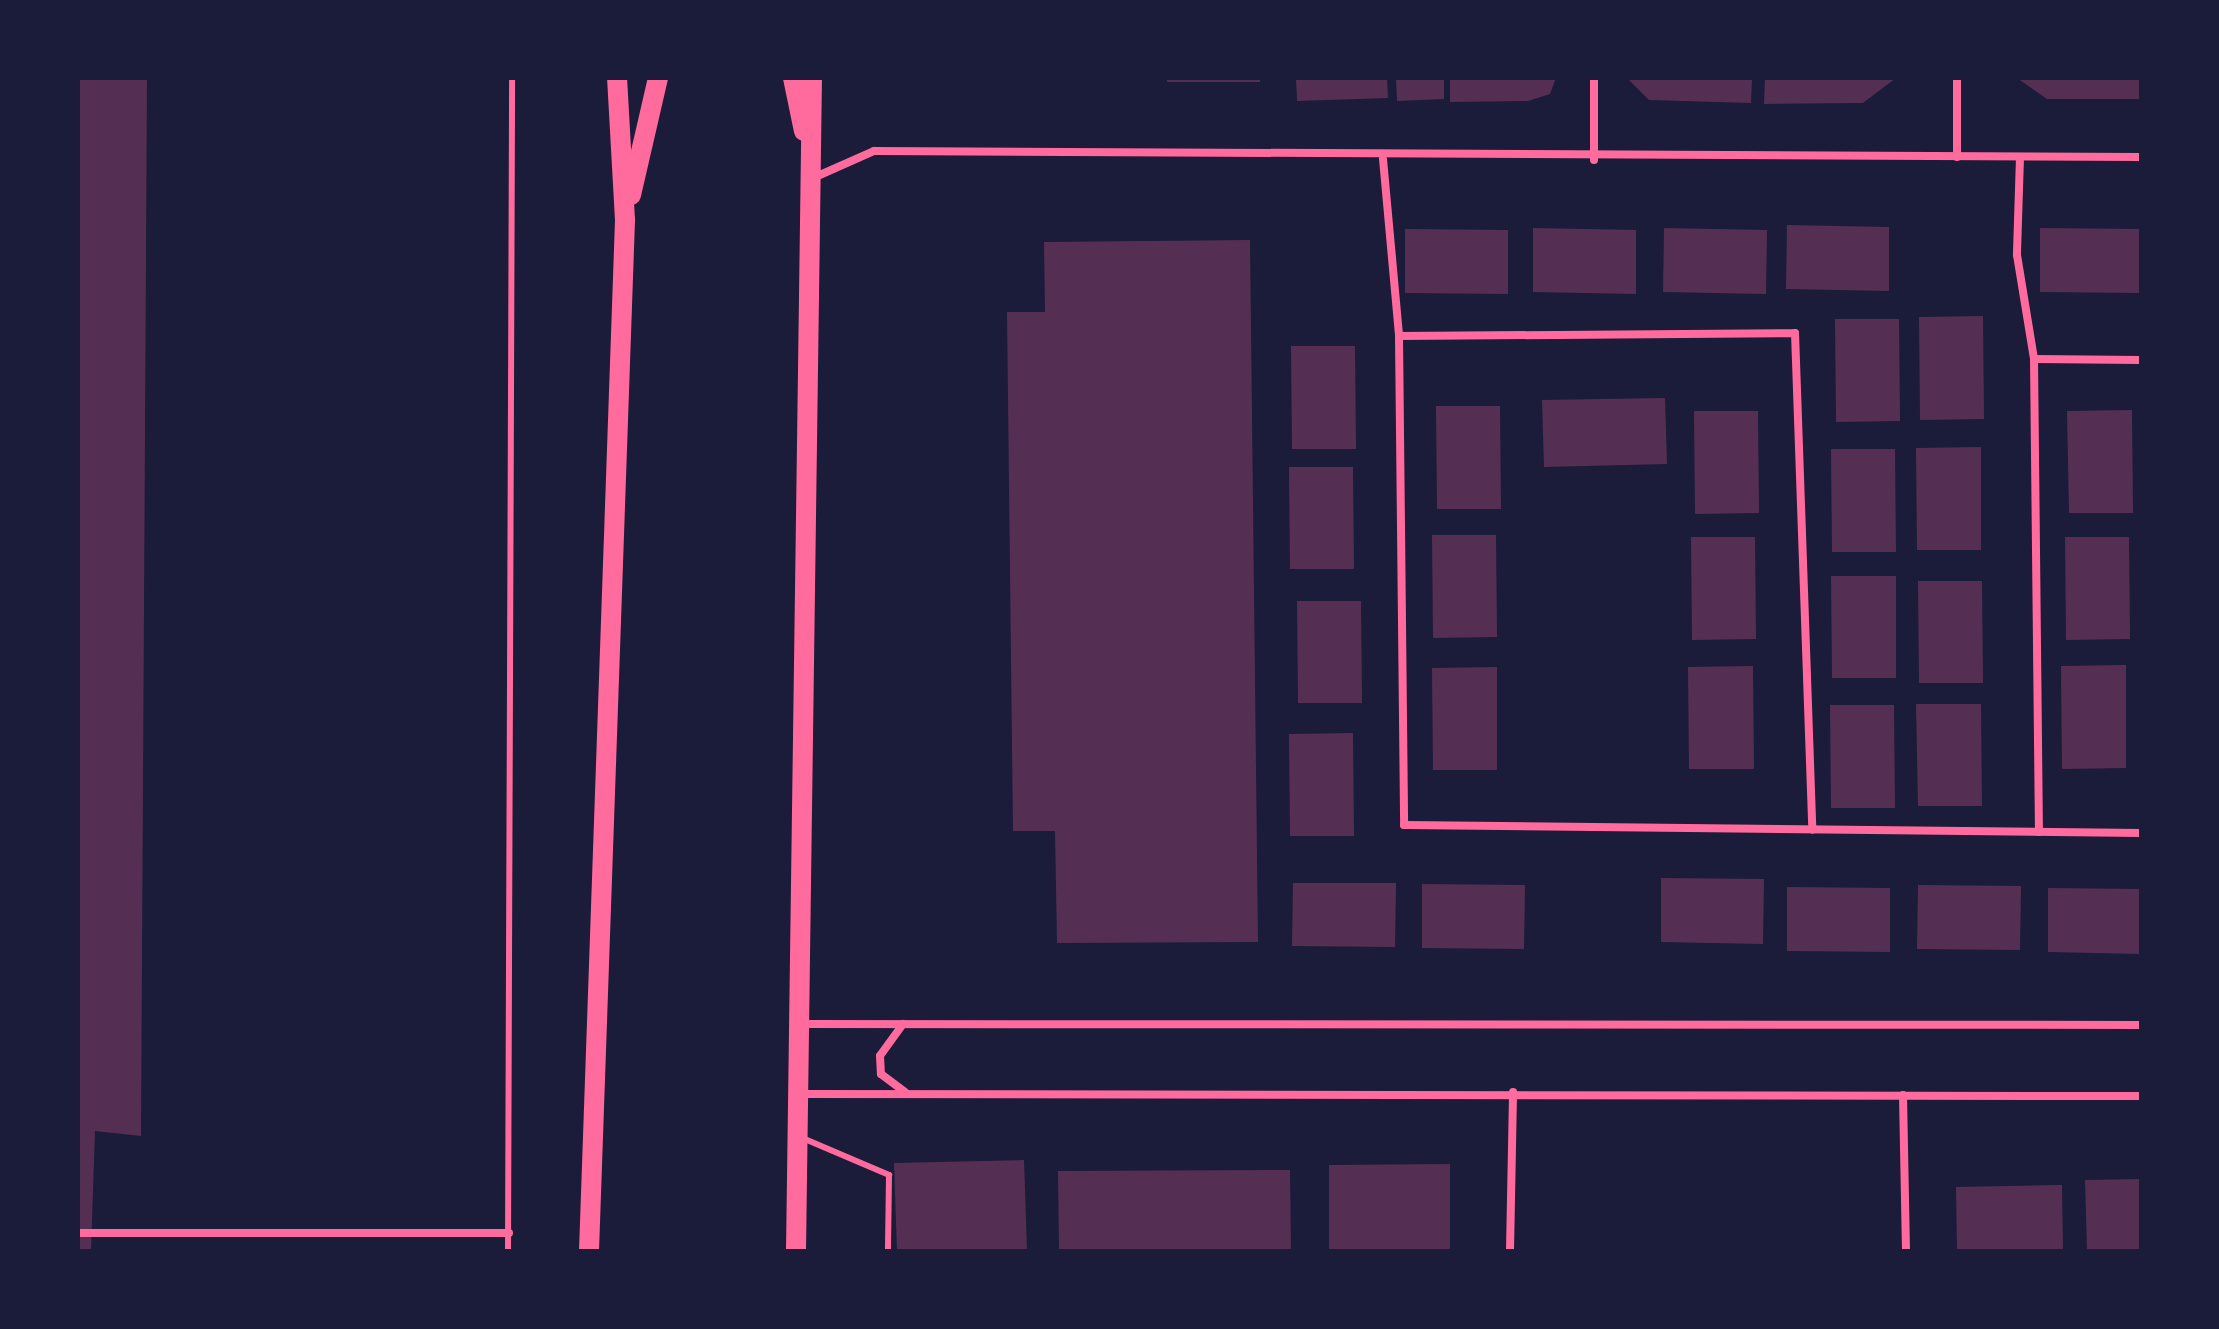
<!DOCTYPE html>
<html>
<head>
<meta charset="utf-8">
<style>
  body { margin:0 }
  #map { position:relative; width:2219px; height:1329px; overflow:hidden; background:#1b1b3a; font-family:"Noto Sans",sans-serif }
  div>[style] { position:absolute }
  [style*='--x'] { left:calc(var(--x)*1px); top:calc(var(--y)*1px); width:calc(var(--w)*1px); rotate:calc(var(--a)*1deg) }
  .building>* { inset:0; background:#542f53 }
  .service>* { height:6px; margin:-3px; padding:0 3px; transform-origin:3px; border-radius:3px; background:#ff6b9d }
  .minor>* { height:8px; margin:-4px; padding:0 4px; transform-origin:4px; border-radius:4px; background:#ff6b9d }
  .primary>* { height:20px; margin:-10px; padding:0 10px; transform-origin:10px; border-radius:10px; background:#ff6b9d }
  span { translate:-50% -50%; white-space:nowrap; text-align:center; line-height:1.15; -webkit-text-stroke:8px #1b1b3a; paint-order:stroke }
  .frame { position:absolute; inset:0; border:80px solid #1b1b3a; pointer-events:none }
</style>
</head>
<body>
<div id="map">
  <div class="building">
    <div style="clip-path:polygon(78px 78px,147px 78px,141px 1136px,95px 1131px,91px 1251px,78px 1251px)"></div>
    <div style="clip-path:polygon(1167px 78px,1260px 78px,1260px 82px,1167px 82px)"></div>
    <div style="clip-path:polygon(1296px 78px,1387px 78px,1388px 98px,1297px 101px)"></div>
    <div style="clip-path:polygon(1396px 78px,1444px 78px,1444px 99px,1397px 101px)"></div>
    <div style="clip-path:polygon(1450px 78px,1556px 78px,1550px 94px,1528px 101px,1450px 102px)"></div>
    <div style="clip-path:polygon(1627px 78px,1752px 78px,1751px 103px,1649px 100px)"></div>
    <div style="clip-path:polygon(1765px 78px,1896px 78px,1863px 103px,1764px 104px)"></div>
    <div style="clip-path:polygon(2017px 78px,2141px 78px,2141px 99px,2047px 99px)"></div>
    <div style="clip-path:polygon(1787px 225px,1889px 227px,1889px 291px,1786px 289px)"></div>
    <div style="clip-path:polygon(1533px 228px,1636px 230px,1636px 294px,1533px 292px)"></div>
    <div style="clip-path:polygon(1664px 228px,1767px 230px,1766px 294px,1663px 292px)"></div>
    <div style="clip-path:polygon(2040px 228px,2141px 229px,2141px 293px,2040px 292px)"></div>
    <div style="clip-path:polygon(1405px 229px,1508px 230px,1508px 294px,1405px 293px)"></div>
    <div style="clip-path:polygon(1250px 240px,1258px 942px,1057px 943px,1055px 831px,1013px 831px,1007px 312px,1045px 312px,1044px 242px)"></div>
    <div style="clip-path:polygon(1983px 316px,1984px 419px,1920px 420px,1919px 317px)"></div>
    <div style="clip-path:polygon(1835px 319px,1899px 319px,1900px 421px,1836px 422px)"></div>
    <div style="clip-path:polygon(1291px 346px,1355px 346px,1356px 449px,1292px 449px)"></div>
    <div style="clip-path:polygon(1665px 398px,1667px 464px,1544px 467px,1542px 400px)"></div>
    <div style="clip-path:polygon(1436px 406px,1500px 406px,1501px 509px,1437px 509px)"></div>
    <div style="clip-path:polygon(2132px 410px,2133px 513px,2069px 513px,2067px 411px)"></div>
    <div style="clip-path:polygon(1694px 411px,1758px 411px,1759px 513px,1695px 514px)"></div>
    <div style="clip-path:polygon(1981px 447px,1981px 550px,1917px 550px,1916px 448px)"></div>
    <div style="clip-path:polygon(1831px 449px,1895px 449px,1896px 552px,1832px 552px)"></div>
    <div style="clip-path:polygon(1289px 467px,1353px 467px,1354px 569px,1290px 569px)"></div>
    <div style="clip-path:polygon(1432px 535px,1496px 535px,1497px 637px,1433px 638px)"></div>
    <div style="clip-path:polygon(1691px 537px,1755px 537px,1756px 639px,1692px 640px)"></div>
    <div style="clip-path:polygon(2065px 537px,2129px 537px,2130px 639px,2066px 640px)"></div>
    <div style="clip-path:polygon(1831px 576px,1896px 576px,1896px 678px,1832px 678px)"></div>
    <div style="clip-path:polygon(1918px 581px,1982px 581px,1983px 683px,1919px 683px)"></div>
    <div style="clip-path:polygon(1297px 601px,1361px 601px,1362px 703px,1298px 703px)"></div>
    <div style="clip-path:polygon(2126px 665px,2126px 768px,2062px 769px,2061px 666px)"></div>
    <div style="clip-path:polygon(1753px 666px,1754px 769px,1689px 769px,1688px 667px)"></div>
    <div style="clip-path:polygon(1497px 667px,1497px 770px,1433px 770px,1432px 668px)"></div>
    <div style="clip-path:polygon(1916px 704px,1981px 704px,1982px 806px,1918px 806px)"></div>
    <div style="clip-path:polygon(1830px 705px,1894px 705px,1895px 808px,1831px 808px)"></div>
    <div style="clip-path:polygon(1353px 733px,1354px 836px,1290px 836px,1289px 734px)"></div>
    <div style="clip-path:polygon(1661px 878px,1764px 879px,1763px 944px,1661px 942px)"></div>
    <div style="clip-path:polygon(1293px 883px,1396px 883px,1395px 947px,1292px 946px)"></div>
    <div style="clip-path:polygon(1422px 884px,1525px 885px,1524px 949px,1422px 948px)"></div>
    <div style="clip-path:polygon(1918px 885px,2021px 886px,2020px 950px,1917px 949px)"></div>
    <div style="clip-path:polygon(1787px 887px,1890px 888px,1890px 952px,1787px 951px)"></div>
    <div style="clip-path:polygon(2048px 888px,2141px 889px,2141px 954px,2048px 952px)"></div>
    <div style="clip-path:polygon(1024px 1160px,1027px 1251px,897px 1251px,894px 1163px)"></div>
    <div style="clip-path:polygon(1450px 1164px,1450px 1251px,1329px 1251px,1329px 1165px)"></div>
    <div style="clip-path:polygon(1290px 1170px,1291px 1251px,1059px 1251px,1058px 1171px)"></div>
    <div style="clip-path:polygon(2141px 1179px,2141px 1251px,2087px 1251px,2085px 1180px)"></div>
    <div style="clip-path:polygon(2062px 1185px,2063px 1251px,1957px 1251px,1956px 1187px)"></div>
  </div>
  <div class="service">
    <div style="--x:800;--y:1137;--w:97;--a:23.1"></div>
    <div style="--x:889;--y:1175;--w:76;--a:90.8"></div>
    <div style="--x:508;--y:1251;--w:1173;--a:-89.8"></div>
  </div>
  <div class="minor">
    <div style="--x:1957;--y:157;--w:79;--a:-90"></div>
    <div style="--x:2020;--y:157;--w:98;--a:91.8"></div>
    <div style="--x:2017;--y:255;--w:105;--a:80.7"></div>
    <div style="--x:2034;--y:359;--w:473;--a:89.4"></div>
    <div style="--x:1383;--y:159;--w:178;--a:84.8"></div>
    <div style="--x:1399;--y:336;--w:489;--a:89.4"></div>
    <div style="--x:1404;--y:825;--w:737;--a:0.62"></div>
    <div style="--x:1594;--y:160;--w:82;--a:-90"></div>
    <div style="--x:813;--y:178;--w:67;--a:-23.9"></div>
    <div style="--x:874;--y:151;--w:1267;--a:0.27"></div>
    <div style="--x:1399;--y:336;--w:396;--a:-0.4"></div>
    <div style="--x:1795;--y:333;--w:497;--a:88"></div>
    <div style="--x:2034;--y:359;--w:107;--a:0.5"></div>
    <div style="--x:802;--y:1024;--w:1339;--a:0.04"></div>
    <div style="--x:903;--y:1024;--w:39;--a:126"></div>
    <div style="--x:880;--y:1056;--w:18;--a:87"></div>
    <div style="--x:881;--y:1074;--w:30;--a:37"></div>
    <div style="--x:801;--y:1094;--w:1340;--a:0.09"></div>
    <div style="--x:1903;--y:1095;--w:156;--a:88.9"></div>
    <div style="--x:78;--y:1233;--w:431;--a:0"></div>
    <div style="--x:1510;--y:1251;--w:159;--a:-88.9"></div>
  </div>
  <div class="primary">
    <div style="--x:793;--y:78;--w:54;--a:78.3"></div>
    <div style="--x:631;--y:195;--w:120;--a:-77"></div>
    <div style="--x:589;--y:1251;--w:1032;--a:-88"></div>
    <div style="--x:625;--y:220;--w:142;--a:-93.2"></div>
    <div style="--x:796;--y:1251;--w:1173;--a:-89.22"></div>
  </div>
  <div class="frame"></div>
</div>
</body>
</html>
